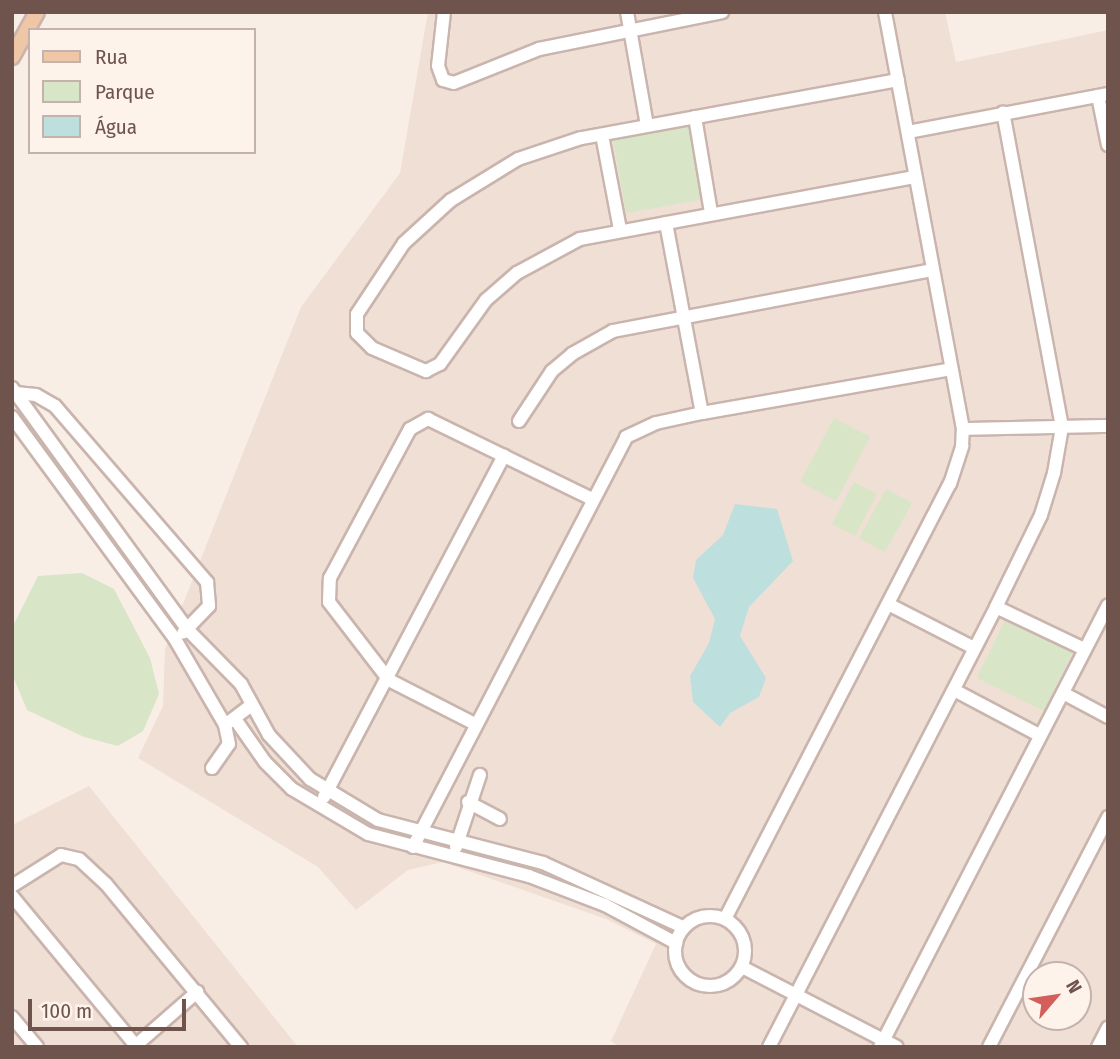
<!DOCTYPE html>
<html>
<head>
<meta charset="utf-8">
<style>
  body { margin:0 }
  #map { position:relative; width:1120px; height:1059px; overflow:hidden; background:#f9eee6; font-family:"Fira Sans Condensed",sans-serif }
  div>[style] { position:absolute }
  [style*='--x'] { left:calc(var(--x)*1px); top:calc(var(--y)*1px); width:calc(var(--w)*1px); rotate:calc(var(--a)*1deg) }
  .residential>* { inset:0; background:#f0dfd5 }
  .green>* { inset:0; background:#d8e5c6 }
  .water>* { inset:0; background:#bde0df }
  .roads { filter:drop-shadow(2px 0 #c9b5ad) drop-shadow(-2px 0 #c9b5ad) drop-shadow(0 2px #c9b5ad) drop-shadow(0 -2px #c9b5ad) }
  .minor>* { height:12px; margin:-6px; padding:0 6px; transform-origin:6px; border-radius:6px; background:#fff }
  .minor>.ring { margin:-6px; padding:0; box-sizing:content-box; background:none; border:12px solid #fff; border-radius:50% }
  .major>* { height:14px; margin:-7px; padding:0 7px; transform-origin:7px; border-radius:7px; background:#f0c7a6 }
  span { translate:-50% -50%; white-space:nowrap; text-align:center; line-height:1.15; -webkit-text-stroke:5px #fdf3eb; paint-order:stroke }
  .frame { position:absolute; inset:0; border:14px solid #6f544e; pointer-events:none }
  .legend { position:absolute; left:28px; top:28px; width:228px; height:126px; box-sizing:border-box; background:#fdf3eb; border:2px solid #c4b3ac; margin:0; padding:9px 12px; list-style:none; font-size:21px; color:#6f544e }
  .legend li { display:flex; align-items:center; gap:14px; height:35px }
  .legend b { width:35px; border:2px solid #c4b3ac }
  .north { position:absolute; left:1022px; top:961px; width:70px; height:70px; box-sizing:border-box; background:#fdf3eb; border:2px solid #c4b3ac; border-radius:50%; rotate:61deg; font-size:19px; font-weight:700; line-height:28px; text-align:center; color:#6f544e }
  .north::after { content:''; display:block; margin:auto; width:24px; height:32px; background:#d45f5a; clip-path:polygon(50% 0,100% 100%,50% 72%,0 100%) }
  .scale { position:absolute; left:28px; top:999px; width:158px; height:32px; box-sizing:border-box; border:4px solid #6f544e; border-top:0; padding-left:9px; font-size:21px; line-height:24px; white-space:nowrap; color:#6f544e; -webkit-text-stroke:5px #fdf3eb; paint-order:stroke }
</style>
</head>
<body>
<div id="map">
  <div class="residential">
    <div style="clip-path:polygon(evenodd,428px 12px,945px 12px,956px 62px,1108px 30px,1108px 1047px,619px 1047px,611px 1041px,656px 944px,606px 919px,443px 862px,408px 870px,356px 910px,318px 867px,138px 758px,163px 706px,165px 649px,301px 307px,400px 173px,428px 12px,1036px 975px,1078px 975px,1078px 1017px,1036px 1017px,1036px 975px)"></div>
    <div style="clip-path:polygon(89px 786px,298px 1047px,12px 1047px,12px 825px)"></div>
  </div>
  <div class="green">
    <div style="clip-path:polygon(690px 118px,705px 199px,626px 213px,612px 133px)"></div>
    <div style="clip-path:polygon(834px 418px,870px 437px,836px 501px,800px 482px)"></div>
    <div style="clip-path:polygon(854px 482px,877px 494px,855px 536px,832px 524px)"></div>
    <div style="clip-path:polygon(886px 489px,912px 503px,885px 552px,859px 538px)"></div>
    <div style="clip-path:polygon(82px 573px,114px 589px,150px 658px,159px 694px,143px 731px,118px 746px,84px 737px,27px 710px,12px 674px,12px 628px,38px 576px)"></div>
    <div style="clip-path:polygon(1006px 618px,1073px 651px,1044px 711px,977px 678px)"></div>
  </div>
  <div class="water">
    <div style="clip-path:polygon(735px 504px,777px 509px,793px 561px,749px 607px,740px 636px,766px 678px,759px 697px,730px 713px,720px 727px,693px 702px,690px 676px,709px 643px,715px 619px,693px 578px,696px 560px,723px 535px)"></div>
  </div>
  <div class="roads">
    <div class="minor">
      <div style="--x:444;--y:12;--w:54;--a:96.3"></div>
      <div style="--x:438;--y:66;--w:15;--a:70"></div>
      <div style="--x:443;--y:80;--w:11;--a:15"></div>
      <div style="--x:454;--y:83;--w:92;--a:-21.8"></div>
      <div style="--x:539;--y:49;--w:187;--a:-11.4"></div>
      <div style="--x:627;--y:12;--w:115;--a:80"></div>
      <div style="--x:898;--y:80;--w:322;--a:169.6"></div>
      <div style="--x:581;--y:138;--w:66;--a:161.6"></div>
      <div style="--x:518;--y:159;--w:79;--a:148.5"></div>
      <div style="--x:451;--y:200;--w:64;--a:137.5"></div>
      <div style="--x:404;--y:243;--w:85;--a:123.5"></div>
      <div style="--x:357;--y:314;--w:19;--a:90"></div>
      <div style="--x:357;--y:333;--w:21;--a:45"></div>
      <div style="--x:372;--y:348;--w:59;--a:23.1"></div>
      <div style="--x:426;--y:371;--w:16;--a:-27"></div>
      <div style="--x:440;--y:364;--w:79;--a:-54.3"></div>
      <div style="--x:486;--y:300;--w:41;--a:-41.1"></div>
      <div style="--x:517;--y:273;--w:72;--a:-28.4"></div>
      <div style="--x:580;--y:239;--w:341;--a:-10.5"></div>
      <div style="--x:1098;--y:96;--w:50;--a:78.5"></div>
      <div style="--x:695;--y:117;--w:97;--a:80.5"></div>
      <div style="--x:908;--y:132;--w:204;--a:-10.8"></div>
      <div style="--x:602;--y:135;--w:96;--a:79.2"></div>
      <div style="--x:666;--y:223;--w:193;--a:79.3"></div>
      <div style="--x:12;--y:388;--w:299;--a:54"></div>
      <div style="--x:188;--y:630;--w:76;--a:45.5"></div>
      <div style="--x:241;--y:684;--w:58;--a:61.2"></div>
      <div style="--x:269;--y:735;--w:60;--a:47"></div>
      <div style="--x:310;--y:779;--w:79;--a:31.1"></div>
      <div style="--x:378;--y:820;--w:171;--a:14.6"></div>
      <div style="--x:543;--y:863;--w:154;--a:24.6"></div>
      <div style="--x:16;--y:393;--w:20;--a:6"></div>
      <div style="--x:36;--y:395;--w:22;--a:30"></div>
      <div style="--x:55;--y:406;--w:233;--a:49.2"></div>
      <div style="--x:207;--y:582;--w:24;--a:85"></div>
      <div style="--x:209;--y:606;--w:37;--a:134"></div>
      <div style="--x:12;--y:417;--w:275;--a:53.7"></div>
      <div style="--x:175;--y:639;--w:99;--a:59.8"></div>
      <div style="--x:225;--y:725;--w:31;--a:-37"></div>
      <div style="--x:519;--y:421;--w:60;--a:-56.6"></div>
      <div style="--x:552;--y:371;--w:26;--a:-40"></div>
      <div style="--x:572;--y:354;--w:47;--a:-29.3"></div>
      <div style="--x:613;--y:331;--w:325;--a:-10.8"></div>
      <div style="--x:963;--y:429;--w:145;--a:-1.2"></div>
      <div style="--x:888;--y:604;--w:97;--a:27.1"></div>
      <div style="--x:996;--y:607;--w:98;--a:25.5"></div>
      <div style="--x:954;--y:690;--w:96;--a:27.9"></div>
      <div style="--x:1063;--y:693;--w:51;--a:28.1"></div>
      <div style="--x:235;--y:719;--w:52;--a:55.1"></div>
      <div style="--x:265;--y:762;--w:38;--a:45"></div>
      <div style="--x:292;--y:789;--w:88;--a:30.6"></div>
      <div style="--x:368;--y:834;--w:166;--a:14.6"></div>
      <div style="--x:529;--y:876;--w:81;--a:20.9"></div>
      <div style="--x:605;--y:905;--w:81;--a:28.2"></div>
      <div style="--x:475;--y:724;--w:97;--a:-152.9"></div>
      <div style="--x:389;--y:680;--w:98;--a:-127.6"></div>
      <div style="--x:329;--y:602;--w:24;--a:-88"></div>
      <div style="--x:330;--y:578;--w:169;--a:-61.8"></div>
      <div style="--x:410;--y:429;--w:21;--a:-29"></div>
      <div style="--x:428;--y:419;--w:182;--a:26"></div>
      <div style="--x:212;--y:768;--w:29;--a:-55"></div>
      <div style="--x:229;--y:744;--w:19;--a:-102"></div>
      <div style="--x:324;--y:797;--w:386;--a:-62.2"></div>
      <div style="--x:468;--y:802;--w:36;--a:28"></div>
      <div style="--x:413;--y:847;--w:462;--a:-62.5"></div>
      <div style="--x:626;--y:437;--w:33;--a:-25"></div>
      <div style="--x:656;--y:423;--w:47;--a:-12.3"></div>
      <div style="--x:702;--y:413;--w:253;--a:-10"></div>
      <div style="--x:456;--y:847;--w:76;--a:-71.6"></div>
      <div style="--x:12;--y:886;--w:58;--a:-32.3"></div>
      <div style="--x:61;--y:855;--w:18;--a:13"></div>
      <div style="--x:79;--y:859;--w:37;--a:43"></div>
      <div style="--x:106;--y:884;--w:212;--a:50.4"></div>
      <div style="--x:12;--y:896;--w:196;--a:50.4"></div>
      <div class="ring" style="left:675px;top:916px;width:58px;height:58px"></div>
      <div style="--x:725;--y:919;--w:490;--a:-62.7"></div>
      <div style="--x:950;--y:484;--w:40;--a:-72"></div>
      <div style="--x:962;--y:446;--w:17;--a:-87"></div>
      <div style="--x:963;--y:429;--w:424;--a:-100.6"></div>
      <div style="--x:742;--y:967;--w:174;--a:27.3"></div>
      <div style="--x:12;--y:1017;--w:39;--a:50"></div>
      <div style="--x:134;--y:1047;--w:84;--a:-41.1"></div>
      <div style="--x:769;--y:1047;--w:495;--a:-62.7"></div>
      <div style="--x:996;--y:607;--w:102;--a:-63.9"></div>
      <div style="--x:1041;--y:515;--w:44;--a:-72.8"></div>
      <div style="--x:1054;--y:473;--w:47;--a:-80.1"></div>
      <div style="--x:1062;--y:427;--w:320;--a:-100.6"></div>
      <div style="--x:880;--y:1047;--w:497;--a:-62.7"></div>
      <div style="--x:989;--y:1047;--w:259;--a:-62.6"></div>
      <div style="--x:1098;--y:1047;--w:22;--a:-63"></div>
    </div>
    <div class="major">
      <div style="--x:12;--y:57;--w:51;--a:-60.9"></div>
    </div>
  </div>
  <div class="frame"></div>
  <ul class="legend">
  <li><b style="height:9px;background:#f0c7a6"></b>Rua</li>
  <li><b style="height:19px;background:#d8e5c6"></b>Parque</li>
  <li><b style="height:19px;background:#bde0df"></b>Água</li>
  </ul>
  <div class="north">N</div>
  <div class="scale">100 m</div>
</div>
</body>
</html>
